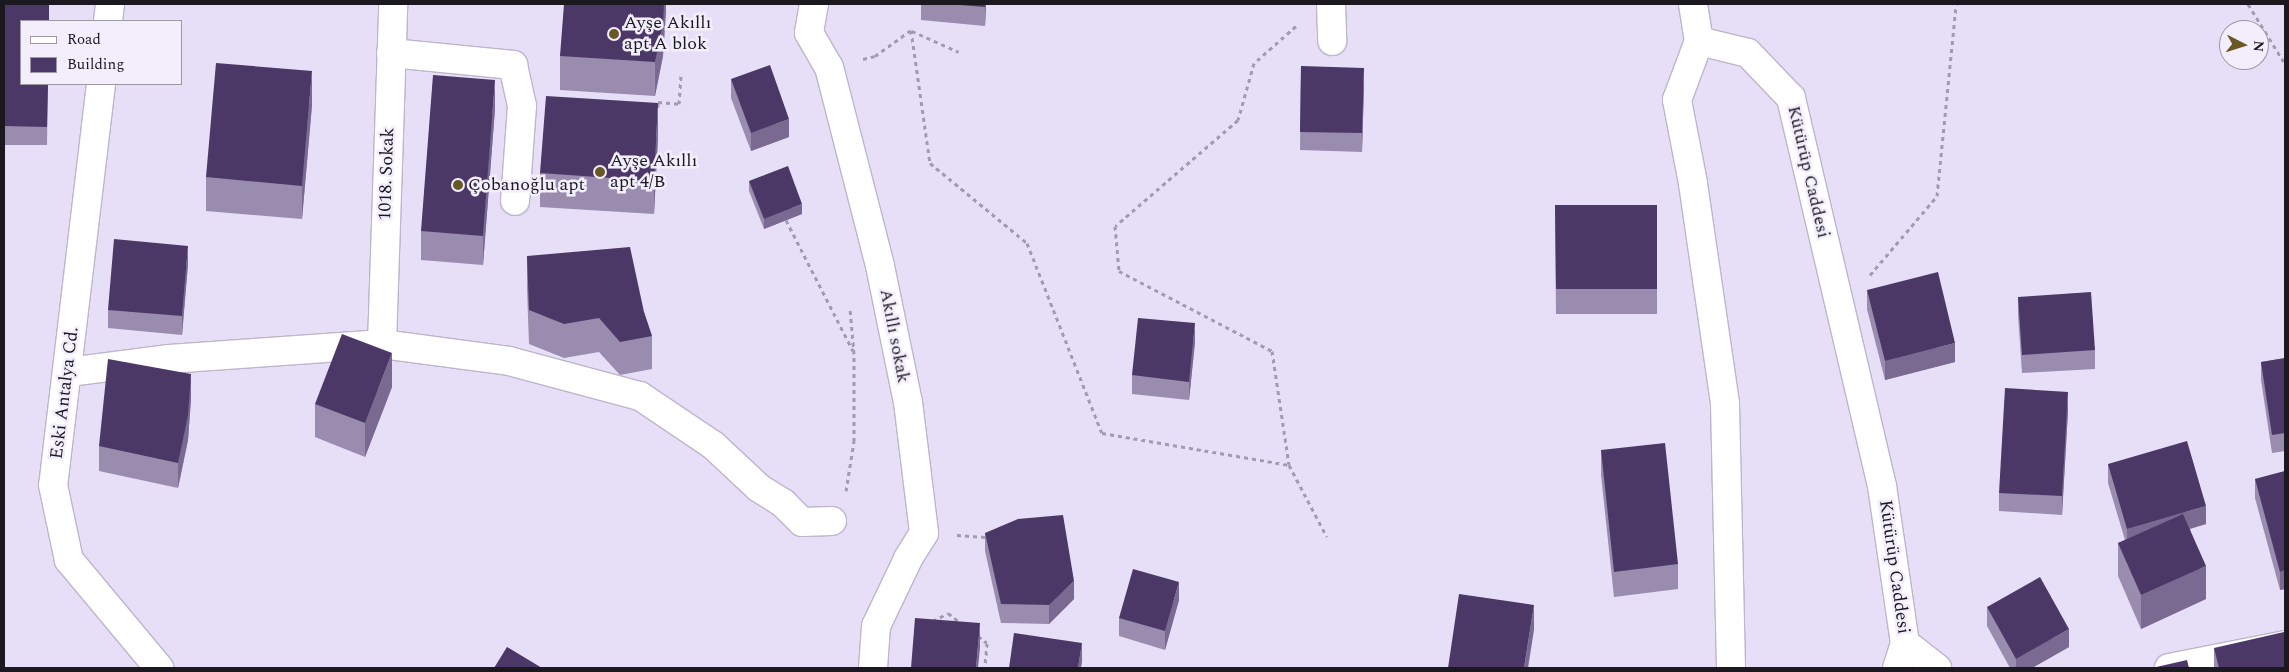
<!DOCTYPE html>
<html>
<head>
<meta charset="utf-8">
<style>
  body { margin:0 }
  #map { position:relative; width:2289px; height:672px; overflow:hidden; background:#e7dff7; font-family:Spectral,serif }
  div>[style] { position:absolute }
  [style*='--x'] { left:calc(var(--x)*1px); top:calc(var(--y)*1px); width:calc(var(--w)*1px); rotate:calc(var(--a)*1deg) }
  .path>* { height:3px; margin-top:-1.5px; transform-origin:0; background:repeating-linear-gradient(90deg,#a29bae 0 4px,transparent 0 8px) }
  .roads { filter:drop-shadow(1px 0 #bdb5cc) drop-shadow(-1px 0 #bdb5cc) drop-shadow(0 1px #bdb5cc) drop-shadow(0 -1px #bdb5cc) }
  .minor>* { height:28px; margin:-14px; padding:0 14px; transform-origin:14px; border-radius:14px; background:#fff }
  .wall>* { inset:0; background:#998caf }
  .shaded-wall>* { inset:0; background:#7a6a92 }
  .building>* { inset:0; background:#4b3867 }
  .dots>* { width:14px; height:14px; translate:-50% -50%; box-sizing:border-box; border:2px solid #f3eefc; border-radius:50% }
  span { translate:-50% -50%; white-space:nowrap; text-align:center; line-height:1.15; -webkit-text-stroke:5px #f3eefc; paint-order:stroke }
  .poi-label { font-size:18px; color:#1b1820 }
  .left { translate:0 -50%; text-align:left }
  .street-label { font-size:18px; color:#1b1820 }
  .frame { position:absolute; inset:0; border:5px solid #1b1820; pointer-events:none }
  .legend { position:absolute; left:20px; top:20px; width:162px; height:65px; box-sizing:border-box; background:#f3eefc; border:1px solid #9d98a4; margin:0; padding:6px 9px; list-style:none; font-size:15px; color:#1b1820 }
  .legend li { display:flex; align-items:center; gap:10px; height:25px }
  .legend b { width:25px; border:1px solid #9d98a4 }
  .north { position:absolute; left:2219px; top:20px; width:50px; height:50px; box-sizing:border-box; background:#f3eefc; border:1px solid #9d98a4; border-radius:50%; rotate:95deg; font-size:14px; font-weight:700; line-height:20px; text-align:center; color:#1b1820 }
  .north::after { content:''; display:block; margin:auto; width:18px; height:22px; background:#685826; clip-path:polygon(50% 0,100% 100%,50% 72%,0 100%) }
</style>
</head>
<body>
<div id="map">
  <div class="path">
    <div style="--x:2248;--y:4;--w:70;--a:58.3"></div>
    <div style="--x:1296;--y:26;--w:56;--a:138.6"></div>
    <div style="--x:1254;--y:63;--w:59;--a:105.7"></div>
    <div style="--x:1238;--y:120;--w:162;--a:139.2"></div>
    <div style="--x:1115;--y:226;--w:45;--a:84.9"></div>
    <div style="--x:1119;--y:271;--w:173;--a:27.6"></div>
    <div style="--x:1272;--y:351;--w:115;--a:81.5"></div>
    <div style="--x:1289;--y:465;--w:81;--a:62.2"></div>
    <div style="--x:911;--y:30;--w:134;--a:81.9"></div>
    <div style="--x:930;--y:163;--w:126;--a:39.5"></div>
    <div style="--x:1027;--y:243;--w:204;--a:68.5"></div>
    <div style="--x:1102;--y:433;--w:190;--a:9.7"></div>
    <div style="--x:912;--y:31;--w:51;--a:24.1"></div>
    <div style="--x:863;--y:59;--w:12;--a:-14"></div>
    <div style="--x:875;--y:56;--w:44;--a:-35.8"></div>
    <div style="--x:658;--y:107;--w:5;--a:-90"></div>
    <div style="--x:658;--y:102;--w:21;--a:5"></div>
    <div style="--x:679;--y:104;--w:29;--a:-86"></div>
    <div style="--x:786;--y:220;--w:147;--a:62.9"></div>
    <div style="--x:1870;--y:275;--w:104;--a:-49.7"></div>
    <div style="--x:1937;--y:196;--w:193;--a:-84.3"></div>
    <div style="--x:846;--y:491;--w:51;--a:-80.9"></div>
    <div style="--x:854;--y:441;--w:87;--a:-90"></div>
    <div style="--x:854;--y:354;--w:46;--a:-95"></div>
    <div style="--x:957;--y:535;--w:32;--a:4"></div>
    <div style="--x:933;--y:621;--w:17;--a:-28"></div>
    <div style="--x:948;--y:613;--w:16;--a:38"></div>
    <div style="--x:978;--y:636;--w:11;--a:38"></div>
    <div style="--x:987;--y:643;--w:25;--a:95"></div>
  </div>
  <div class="roads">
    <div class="minor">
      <div style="--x:814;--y:4;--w:29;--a:100"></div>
      <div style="--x:809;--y:33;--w:39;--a:60"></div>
      <div style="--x:829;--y:67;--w:205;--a:75.6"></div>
      <div style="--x:880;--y:266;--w:139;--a:78.4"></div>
      <div style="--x:908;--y:402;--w:132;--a:83"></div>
      <div style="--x:924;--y:533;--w:31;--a:122"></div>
      <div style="--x:908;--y:559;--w:74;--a:115.5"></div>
      <div style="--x:876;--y:626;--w:42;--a:94.1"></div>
      <div style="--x:1331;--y:4;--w:37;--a:88"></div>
      <div style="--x:1693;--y:4;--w:37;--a:81"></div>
      <div style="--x:108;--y:21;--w:17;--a:-83"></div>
      <div style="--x:391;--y:53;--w:123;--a:5.6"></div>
      <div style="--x:513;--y:65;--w:42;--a:77.6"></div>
      <div style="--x:522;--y:106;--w:95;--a:94.2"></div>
      <div style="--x:101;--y:84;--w:404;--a:96.8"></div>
      <div style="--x:53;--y:485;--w:77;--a:78"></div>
      <div style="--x:69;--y:560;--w:141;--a:50.2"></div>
      <div style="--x:382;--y:344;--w:340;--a:-88.1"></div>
      <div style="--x:69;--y:372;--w:101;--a:-7.4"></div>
      <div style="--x:169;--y:359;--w:214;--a:-4"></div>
      <div style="--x:382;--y:344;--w:128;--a:7.6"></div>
      <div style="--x:509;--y:361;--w:136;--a:15"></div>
      <div style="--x:640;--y:396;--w:88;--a:33.9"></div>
      <div style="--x:713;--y:445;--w:63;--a:43.1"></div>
      <div style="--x:759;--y:488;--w:28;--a:32"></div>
      <div style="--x:783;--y:503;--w:27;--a:45"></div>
      <div style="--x:802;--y:522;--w:30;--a:-2"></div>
      <div style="--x:1731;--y:668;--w:265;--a:-91.3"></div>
      <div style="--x:1725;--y:403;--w:222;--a:-98.3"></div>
      <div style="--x:1693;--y:183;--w:85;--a:-100.9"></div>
      <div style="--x:1677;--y:100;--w:63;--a:-69.6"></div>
      <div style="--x:1699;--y:41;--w:50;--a:13.8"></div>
      <div style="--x:1748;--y:53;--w:62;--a:46.3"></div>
      <div style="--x:1791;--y:98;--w:399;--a:76.8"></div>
      <div style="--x:1882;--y:486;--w:159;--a:81.7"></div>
      <div style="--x:1905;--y:643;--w:41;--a:38"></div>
      <div style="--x:1897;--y:668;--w:26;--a:-72"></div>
      <div style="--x:2169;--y:668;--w:118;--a:-11.2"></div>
    </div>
  </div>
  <div class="wall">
    <div style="clip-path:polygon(666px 4px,663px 56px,655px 96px,560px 90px,560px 56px)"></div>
    <div style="clip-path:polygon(921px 4px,986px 4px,985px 26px,921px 20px)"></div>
    <div style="clip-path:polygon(4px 25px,48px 84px,47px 145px,4px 145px)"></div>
    <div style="clip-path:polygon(1301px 66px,1364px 86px,1362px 152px,1300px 150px)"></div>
    <div style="clip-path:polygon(731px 79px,789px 137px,751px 151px,731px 98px)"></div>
    <div style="clip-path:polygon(312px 105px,302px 219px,206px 211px,206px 177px)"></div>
    <div style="clip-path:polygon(495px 109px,483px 265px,421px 260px,421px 231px)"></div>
    <div style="clip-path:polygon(658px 137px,654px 214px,540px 207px,540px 173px)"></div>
    <div style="clip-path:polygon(749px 181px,802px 214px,764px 229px,749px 191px)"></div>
    <div style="clip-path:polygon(1555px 205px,1657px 205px,1657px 314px,1556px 314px)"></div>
    <div style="clip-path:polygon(527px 256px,644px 312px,652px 336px,652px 369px,620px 375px,599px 352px,564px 358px,529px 344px,527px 289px)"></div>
    <div style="clip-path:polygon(188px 264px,182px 335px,108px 328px,108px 310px)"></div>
    <div style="clip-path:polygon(1867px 290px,1955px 362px,1885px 380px,1867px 309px)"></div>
    <div style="clip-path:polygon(2018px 297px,2095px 350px,2095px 369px,2022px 373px,2018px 315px)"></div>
    <div style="clip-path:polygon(1195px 342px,1189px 400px,1132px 394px,1132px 375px)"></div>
    <div style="clip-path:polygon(2285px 358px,2285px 451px,2272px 453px,2261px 380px,2261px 362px)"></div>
    <div style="clip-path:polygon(392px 387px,365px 457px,315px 437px,315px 404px)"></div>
    <div style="clip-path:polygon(191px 399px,188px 440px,178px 488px,99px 471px,99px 446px)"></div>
    <div style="clip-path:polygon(2068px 411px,2062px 515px,1999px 511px,1999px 493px)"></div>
    <div style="clip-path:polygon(1601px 450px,1678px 564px,1678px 589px,1614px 597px,1601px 475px)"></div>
    <div style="clip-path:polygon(2108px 464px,2206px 524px,2190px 529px,2206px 599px,2141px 629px,2118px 576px,2118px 543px,2125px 540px,2108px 483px)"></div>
    <div style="clip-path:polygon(2285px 471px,2285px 589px,2280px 590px,2255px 498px,2255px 479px)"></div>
    <div style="clip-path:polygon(985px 533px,1074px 599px,1049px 624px,1001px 623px,985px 551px)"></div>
    <div style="clip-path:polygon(1179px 600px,1165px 650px,1119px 636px,1119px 618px)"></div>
    <div style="clip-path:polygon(1987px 607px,2069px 647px,2032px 668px,2010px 668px,1987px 626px)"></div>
    <div style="clip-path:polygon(2214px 648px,2285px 668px,2214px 668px)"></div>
  </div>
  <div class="shaded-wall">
    <div style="clip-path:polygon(664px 4px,666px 4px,666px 12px,663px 56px,655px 96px,655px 62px)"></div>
    <div style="clip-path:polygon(985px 4px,986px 4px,985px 26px)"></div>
    <div style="clip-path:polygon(1364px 68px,1364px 86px,1362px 152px,1362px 133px)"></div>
    <div style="clip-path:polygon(312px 71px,312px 105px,302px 219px,302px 186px)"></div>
    <div style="clip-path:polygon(495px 80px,495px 109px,483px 265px,483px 236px)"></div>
    <div style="clip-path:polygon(658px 103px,658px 137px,654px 214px,654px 181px)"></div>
    <div style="clip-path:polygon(789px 119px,789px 137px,751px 151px,751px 133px)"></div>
    <div style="clip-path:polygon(802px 204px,802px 214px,764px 229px,764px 219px)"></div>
    <div style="clip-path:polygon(188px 246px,188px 264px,182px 335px,182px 316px)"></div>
    <div style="clip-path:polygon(1195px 323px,1195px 342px,1189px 400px,1189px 382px)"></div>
    <div style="clip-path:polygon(1955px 343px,1955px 362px,1885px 380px,1885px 361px)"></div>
    <div style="clip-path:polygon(392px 353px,392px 387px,365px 457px,365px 423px)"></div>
    <div style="clip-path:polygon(191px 374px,191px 399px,188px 440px,178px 488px,178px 463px)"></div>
    <div style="clip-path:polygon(2068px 392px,2068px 411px,2062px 515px,2062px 496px)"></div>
    <div style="clip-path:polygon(2206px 506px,2206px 524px,2127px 547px,2127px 529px)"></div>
    <div style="clip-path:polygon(2206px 566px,2206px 599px,2141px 629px,2141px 595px)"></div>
    <div style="clip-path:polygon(2285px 570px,2285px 589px,2280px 590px,2280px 572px)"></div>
    <div style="clip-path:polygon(1074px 581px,1074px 599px,1049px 624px,1049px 605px)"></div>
    <div style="clip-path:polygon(1179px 582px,1179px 600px,1165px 650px,1165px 631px)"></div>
    <div style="clip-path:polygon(1534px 605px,1534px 630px,1528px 668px,1524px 668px)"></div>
    <div style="clip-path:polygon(980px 623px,980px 648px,978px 668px,976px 668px)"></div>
    <div style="clip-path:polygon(2069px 629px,2069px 647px,2032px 668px,2016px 668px,2016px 659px)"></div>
    <div style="clip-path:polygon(1082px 643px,1082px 662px,1081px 668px,1078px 668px)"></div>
  </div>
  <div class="building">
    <div style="clip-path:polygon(4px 4px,49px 4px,49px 21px,21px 21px,21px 84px,48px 84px,47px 127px,4px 126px)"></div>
    <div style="clip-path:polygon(564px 4px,664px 4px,663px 23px,655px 62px,560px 56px)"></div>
    <div style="clip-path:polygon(948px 4px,985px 4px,985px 7px)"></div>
    <div style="clip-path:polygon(216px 63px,312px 71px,302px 186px,206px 177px)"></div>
    <div style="clip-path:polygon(770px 65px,789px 119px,751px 133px,731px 79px)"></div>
    <div style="clip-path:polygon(1301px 66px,1364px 68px,1362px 133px,1300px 132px)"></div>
    <div style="clip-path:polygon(433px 75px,495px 80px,483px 236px,421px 231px)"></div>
    <div style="clip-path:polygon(546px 96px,658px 103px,654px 181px,540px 173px)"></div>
    <div style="clip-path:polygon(788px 166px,802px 204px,764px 219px,749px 181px)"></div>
    <div style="clip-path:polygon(1555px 205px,1657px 205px,1657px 289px,1556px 289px)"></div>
    <div style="clip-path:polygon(114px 239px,188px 246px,182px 316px,108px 310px)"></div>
    <div style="clip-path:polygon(630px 247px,644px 312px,652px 336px,620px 342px,599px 318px,564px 324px,529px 310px,527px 256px)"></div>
    <div style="clip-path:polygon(1938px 272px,1955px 343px,1885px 361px,1867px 290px)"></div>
    <div style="clip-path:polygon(2091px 292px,2095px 350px,2022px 355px,2018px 297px)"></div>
    <div style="clip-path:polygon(1138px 318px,1195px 323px,1189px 382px,1132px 375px)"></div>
    <div style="clip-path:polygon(342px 334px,392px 353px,365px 423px,315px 404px)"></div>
    <div style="clip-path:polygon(2285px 358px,2285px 433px,2272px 435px,2261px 362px)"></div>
    <div style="clip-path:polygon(108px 359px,191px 374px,188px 415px,178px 463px,99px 446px)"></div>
    <div style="clip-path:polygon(2005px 388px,2068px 392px,2062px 496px,1999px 493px)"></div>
    <div style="clip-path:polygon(2187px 441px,2206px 506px,2127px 529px,2108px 464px)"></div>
    <div style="clip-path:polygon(1665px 443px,1678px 564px,1614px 572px,1601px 450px)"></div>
    <div style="clip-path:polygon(2285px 471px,2285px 570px,2280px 572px,2255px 479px)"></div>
    <div style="clip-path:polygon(2183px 514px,2206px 566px,2141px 595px,2118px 543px)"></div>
    <div style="clip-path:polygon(1063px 515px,1074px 581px,1049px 605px,1001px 604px,985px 533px,1018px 519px)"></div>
    <div style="clip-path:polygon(1133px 569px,1179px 582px,1165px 631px,1119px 618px)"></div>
    <div style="clip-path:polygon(2040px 577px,2069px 629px,2016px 659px,1987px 607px)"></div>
    <div style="clip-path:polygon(1459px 594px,1534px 605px,1524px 668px,1448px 668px)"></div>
    <div style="clip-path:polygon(915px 618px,980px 623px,976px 668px,911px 668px)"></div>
    <div style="clip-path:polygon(2284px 632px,2285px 636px,2285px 668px,2219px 668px,2214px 648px)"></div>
    <div style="clip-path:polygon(1014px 633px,1082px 643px,1078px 668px,1009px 668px)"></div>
    <div style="clip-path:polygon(507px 647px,542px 668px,494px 668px)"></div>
    <div style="clip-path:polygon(2187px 660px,2189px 668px,2152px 668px)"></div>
  </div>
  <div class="dots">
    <div style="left:614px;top:34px;background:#685826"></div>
    <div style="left:600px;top:172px;background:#685826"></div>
    <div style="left:458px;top:185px;background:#685826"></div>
  </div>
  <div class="poi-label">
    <span class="left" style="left:624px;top:34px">Ayşe Akıllı<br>apt A blok</span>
    <span class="left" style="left:610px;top:172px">Ayşe Akıllı<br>apt 4/B</span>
    <span class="left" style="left:468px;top:185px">Çobanoğlu apt</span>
  </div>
  <div class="street-label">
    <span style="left:1808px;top:172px;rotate:77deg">Kütürüp Caddesi</span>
    <span style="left:387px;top:174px;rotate:-88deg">1018. Sokak</span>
    <span style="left:894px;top:336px;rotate:79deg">Akıllı sokak</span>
    <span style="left:65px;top:393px;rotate:-83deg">Eski Antalya Cd.</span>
    <span style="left:1894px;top:567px;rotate:82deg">Kütürüp Caddesi</span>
  </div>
  <div class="frame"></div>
  <ul class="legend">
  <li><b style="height:6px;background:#fff"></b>Road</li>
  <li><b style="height:14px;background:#4b3867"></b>Building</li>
  </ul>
  <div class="north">N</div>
</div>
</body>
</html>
